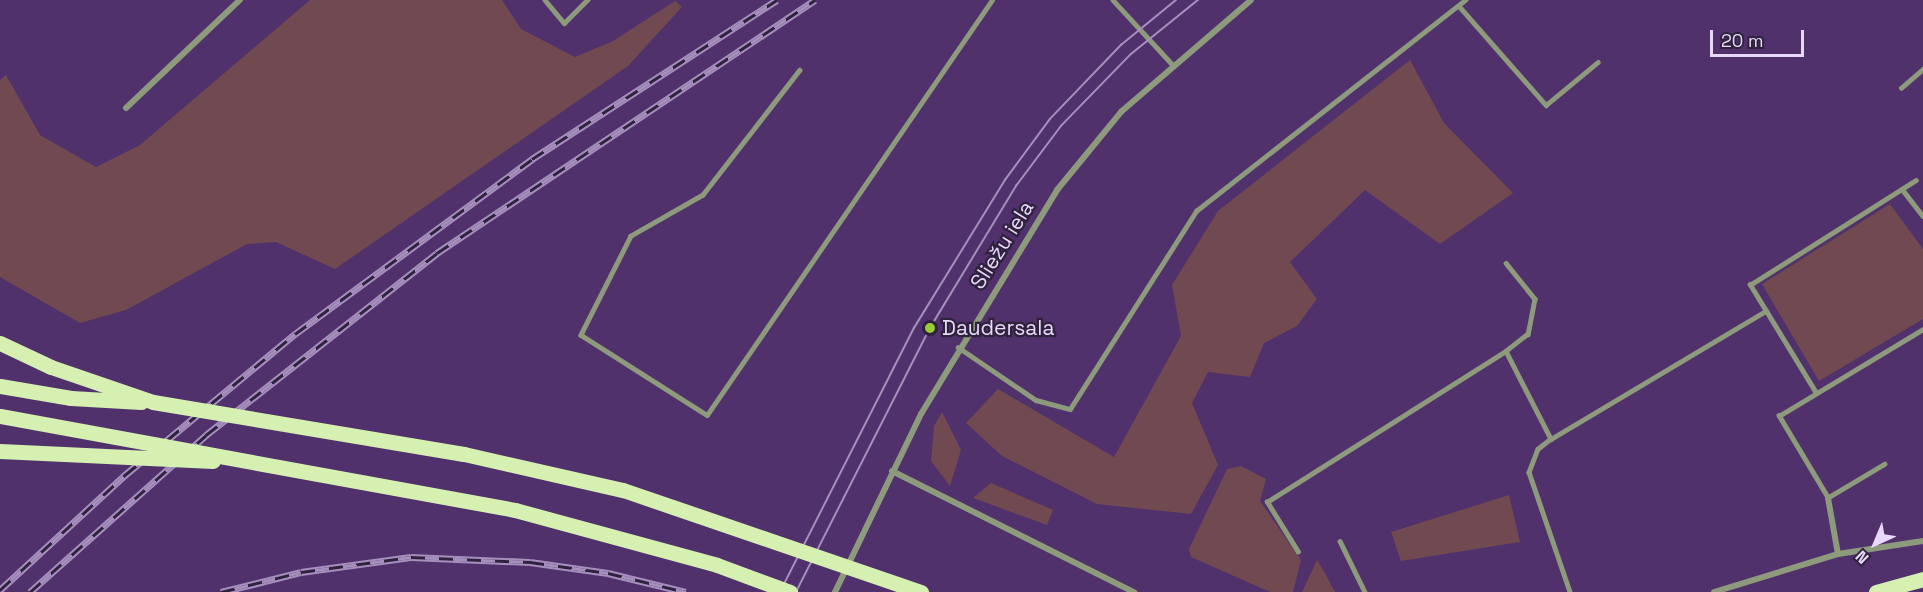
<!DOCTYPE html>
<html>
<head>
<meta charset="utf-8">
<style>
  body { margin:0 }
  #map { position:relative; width:1923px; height:592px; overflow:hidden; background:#50316c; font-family:"Space Grotesk",sans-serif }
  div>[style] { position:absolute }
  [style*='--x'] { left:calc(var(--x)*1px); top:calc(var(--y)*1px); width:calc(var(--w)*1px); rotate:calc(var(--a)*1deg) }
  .green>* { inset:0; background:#704951 }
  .lane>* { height:4.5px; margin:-2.25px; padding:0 2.25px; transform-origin:2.25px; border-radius:2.25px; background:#8d9a7c }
  .street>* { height:6px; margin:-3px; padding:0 3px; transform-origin:3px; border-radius:3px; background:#8d9a7c }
  .primary>* { height:15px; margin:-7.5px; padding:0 7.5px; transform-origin:7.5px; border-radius:7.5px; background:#d6f0b2 }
  .tram>* { height:1.5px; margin:-0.75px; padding:0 0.75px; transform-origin:0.75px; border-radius:0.75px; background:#a58fbc }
  .rail>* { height:7px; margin-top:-3.5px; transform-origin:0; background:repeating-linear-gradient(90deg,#2f223c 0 14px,#a58fbc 0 28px); box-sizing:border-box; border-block:2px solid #a58fbc }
  .primary-bridge>* { height:15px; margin:-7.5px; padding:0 7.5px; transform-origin:7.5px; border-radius:7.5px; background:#d6f0b2 }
  .dots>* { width:16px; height:16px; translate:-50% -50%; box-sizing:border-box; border:3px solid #2f223c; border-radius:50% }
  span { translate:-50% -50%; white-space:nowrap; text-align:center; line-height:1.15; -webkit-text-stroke:4.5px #2f223c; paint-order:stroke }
  .street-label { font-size:21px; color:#e8d8fb }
  .poi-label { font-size:21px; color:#e8d8fb }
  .left { translate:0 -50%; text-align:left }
  .north { position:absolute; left:1845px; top:514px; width:60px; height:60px; -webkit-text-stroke:4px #2f223c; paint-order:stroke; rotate:224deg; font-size:16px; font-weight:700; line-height:24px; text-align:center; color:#e8d8fb }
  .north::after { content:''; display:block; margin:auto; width:21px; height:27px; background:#e8d8fb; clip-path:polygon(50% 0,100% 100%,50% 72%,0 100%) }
  .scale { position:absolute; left:1710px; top:30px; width:94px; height:27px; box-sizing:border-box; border:3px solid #e8d8fb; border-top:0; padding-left:8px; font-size:18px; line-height:21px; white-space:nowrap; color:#e8d8fb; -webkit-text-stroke:4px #2f223c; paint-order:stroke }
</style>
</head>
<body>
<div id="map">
  <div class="green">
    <div style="clip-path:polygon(310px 0,502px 0,521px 29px,575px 57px,613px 41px,675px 1px,682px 7px,628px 66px,335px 269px,276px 242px,247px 244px,126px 310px,80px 323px,0 277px,0 80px,6px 75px,40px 135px,96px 167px,140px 145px)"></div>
    <div style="clip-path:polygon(1410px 60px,1444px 123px,1513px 193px,1440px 244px,1365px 190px,1290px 262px,1317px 299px,1297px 326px,1264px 343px,1250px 377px,1208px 372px,1192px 403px,1218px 465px,1191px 514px,1097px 504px,1002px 456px,966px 423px,998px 389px,1114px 457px,1181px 336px,1172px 285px,1218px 211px)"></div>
    <div style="clip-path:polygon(1890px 204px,1923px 249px,1923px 319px,1819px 381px,1762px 284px)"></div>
    <div style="clip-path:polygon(942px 412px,961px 450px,950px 486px,931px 461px,934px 426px)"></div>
    <div style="clip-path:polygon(1241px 466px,1266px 479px,1260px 501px,1301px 560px,1293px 592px,1270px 592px,1191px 557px,1189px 549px,1227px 469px)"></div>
    <div style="clip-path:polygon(991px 483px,1053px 510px,1047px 525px,973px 498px)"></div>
    <div style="clip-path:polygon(1509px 495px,1520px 542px,1401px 561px,1391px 532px)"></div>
    <div style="clip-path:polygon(1317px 560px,1325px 573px,1335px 592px,1302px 592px)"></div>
  </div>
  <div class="lane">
    <div style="--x:545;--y:0;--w:30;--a:50"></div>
    <div style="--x:564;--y:23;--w:33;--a:-45"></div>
    <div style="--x:1113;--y:0;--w:87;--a:47.3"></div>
    <div style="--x:1459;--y:6;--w:132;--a:48.7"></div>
    <div style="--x:1546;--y:105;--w:67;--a:-39.6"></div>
    <div style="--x:800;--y:70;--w:158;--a:127.8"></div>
    <div style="--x:703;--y:195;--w:83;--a:150.3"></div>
    <div style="--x:631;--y:236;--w:111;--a:116.8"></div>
    <div style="--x:581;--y:335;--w:149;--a:32.4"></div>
    <div style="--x:707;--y:415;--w:503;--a:-55.52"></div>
    <div style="--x:1901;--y:88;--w:29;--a:-41"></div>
    <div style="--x:1902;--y:189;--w:34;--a:52"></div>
    <div style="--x:1506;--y:263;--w:46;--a:51.1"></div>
    <div style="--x:1535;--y:299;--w:36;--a:101"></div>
    <div style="--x:1528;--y:334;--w:28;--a:142"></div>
    <div style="--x:1506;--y:351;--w:99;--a:62.9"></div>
    <div style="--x:1551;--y:439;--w:16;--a:142"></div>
    <div style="--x:1538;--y:449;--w:25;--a:111"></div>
    <div style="--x:1529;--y:472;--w:127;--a:71.1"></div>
    <div style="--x:958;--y:347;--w:94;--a:34.2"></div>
    <div style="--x:1036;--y:400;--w:35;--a:15"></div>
    <div style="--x:1070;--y:409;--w:235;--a:-57.5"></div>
    <div style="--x:1196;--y:211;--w:342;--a:-38.1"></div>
    <div style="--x:1816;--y:393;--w:127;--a:-121.4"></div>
    <div style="--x:1750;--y:285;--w:196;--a:-32.3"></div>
    <div style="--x:1551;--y:439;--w:250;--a:-30.8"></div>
    <div style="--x:1885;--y:464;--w:66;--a:149.2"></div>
    <div style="--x:1828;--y:498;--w:96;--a:-120.9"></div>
    <div style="--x:1779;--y:416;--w:168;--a:-31.1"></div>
    <div style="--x:1340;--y:541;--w:57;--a:63.9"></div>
    <div style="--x:1298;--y:552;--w:59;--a:-121.8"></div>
    <div style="--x:1267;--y:502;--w:283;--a:-32.3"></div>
  </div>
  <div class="street">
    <div style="--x:126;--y:108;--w:157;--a:-43.5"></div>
    <div style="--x:892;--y:471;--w:271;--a:26.6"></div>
    <div style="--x:1828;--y:498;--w:57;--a:79.9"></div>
    <div style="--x:835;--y:592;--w:198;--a:-64.2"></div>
    <div style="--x:921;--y:414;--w:262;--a:-58.7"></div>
    <div style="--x:1057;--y:190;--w:102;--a:-50.6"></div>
    <div style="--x:1122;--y:111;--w:170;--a:-40.7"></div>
    <div style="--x:1714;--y:592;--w:130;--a:-17"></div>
    <div style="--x:1838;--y:554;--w:86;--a:-8.7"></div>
  </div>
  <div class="primary">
    <div style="--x:0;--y:343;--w:56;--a:25.2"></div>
    <div style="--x:51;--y:367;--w:108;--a:18.9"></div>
    <div style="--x:0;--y:386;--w:72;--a:9.6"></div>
    <div style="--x:71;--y:398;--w:70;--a:3.3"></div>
    <div style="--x:1876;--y:592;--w:49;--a:-15.5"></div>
  </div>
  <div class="tram">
    <div style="--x:780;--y:592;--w:296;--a:-63.1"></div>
    <div style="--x:914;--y:328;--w:174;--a:-58.4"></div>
    <div style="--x:1005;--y:180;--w:76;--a:-53.6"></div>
    <div style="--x:1050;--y:119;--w:103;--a:-46.2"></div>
    <div style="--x:1121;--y:45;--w:71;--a:-39.3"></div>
    <div style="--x:796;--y:592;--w:296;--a:-63.1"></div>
    <div style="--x:930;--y:328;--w:166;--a:-58.8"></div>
    <div style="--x:1016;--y:186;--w:75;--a:-53.1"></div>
    <div style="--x:1061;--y:126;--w:100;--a:-45.8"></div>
    <div style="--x:1131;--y:54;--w:86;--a:-38.9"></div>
  </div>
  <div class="rail">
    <div style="--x:0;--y:590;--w:170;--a:-42.6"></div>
    <div style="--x:125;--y:475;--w:221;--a:-39.7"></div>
    <div style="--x:295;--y:334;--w:295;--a:-36.4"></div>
    <div style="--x:532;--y:159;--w:292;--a:-33"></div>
    <div style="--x:30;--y:592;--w:236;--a:-41.7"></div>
    <div style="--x:206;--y:435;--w:294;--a:-38.2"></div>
    <div style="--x:437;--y:253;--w:455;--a:-33.8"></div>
    <div style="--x:221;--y:592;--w:82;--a:-14"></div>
    <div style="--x:301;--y:572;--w:111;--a:-7.8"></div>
    <div style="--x:411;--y:557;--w:119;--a:2.4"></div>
    <div style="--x:530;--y:562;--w:79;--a:8"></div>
    <div style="--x:608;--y:573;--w:80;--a:13.7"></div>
  </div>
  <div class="primary-bridge">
    <div style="--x:153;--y:402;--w:315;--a:9.5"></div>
    <div style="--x:464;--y:454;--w:163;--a:12.8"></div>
    <div style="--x:623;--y:490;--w:315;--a:18.9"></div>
    <div style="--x:0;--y:416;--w:524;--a:10.34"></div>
    <div style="--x:515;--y:510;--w:209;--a:15.2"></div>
    <div style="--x:717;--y:565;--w:78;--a:20.3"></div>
    <div style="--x:0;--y:451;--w:213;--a:2.7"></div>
  </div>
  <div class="dots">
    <div style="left:930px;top:328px;background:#99cb35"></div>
  </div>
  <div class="street-label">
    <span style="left:1002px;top:245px;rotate:-58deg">Sliežu iela</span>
  </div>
  <div class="poi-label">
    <span class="left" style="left:942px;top:328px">Daudersala</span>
  </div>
  <div class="north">N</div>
  <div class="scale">20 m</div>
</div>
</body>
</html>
